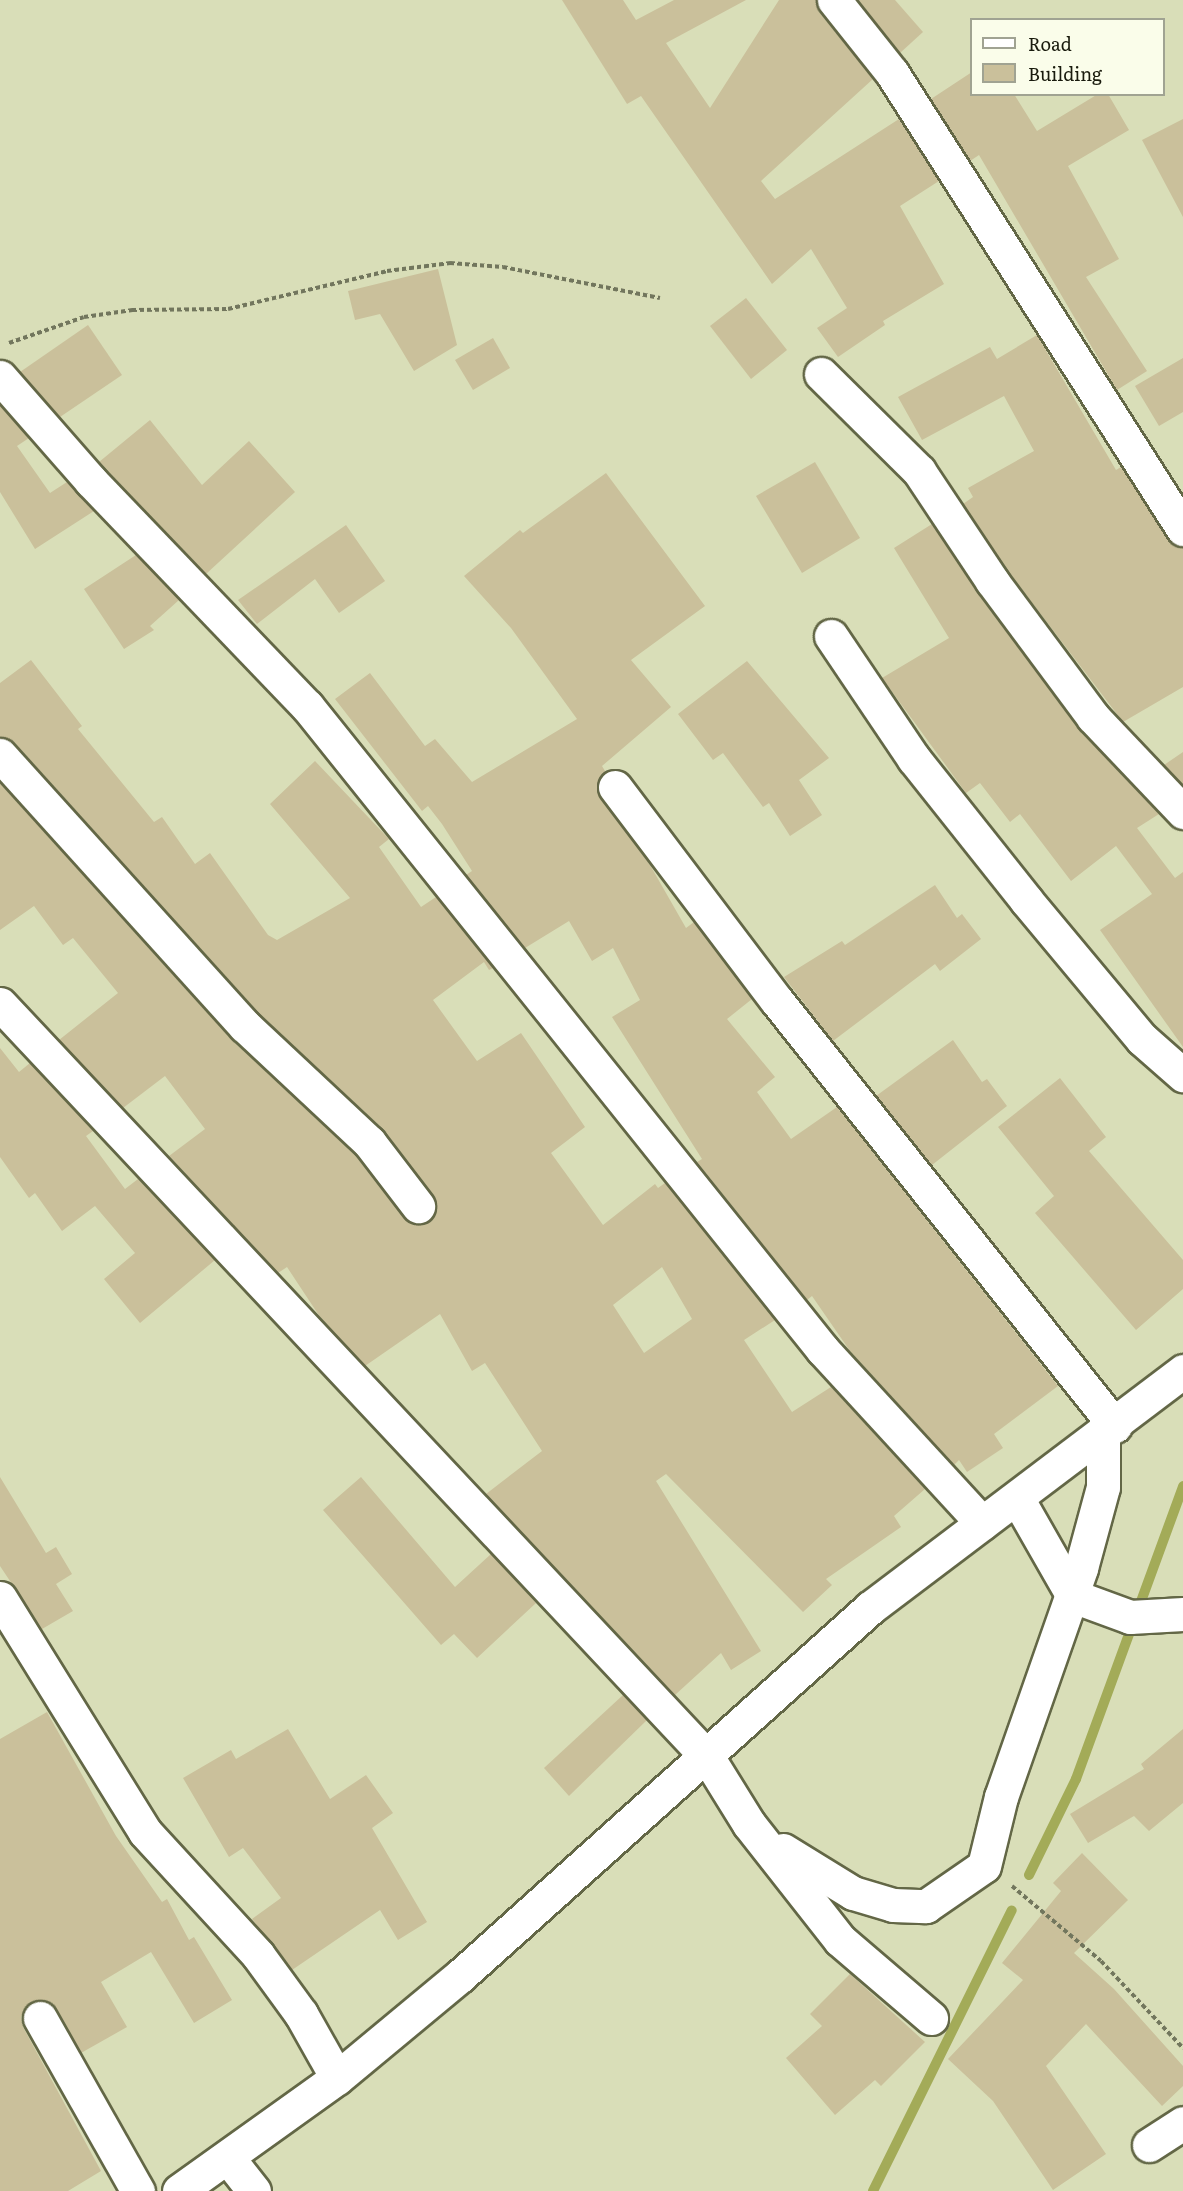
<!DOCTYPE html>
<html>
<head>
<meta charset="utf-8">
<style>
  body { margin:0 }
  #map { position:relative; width:1183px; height:2191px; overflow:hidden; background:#d9deb8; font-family:Literata,serif }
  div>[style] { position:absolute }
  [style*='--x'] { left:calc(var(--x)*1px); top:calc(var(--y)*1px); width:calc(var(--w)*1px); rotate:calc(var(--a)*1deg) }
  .stream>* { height:10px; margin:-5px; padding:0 5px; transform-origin:5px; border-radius:5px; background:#a3ab58 }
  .building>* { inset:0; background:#cac09b }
  .path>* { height:4px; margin-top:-2px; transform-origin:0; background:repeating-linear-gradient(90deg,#72765d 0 4.5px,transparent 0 7.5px) }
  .roads { filter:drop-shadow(2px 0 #636746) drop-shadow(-2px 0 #636746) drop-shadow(0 2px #636746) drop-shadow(0 -2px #636746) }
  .minor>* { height:33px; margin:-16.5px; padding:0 16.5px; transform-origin:16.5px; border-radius:16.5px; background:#fff }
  span { translate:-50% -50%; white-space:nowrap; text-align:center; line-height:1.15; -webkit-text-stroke:6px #fafdea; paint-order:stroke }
  .legend { position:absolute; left:970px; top:18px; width:195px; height:78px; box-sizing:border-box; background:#fafdea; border:2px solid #a0a392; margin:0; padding:8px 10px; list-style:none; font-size:18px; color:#191b0d }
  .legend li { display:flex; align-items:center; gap:12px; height:30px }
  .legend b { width:30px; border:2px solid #a0a392 }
</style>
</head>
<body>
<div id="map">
  <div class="stream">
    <div style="--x:1029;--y:1875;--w:107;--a:-63.9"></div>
    <div style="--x:1076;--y:1779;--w:312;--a:-69.9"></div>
    <div style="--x:873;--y:2191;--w:313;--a:-63.7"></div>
  </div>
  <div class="building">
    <div style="clip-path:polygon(562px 0,623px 0,636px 20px,674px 0,746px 0,666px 43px,710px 108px,779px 0,816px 0,819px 12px,873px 79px,761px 181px,775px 199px,899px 119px,939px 181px,900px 206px,944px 284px,883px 321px,885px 325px,838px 357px,817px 328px,847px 308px,811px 249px,772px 284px,641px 96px,627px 104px)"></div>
    <div style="clip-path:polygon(858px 0,895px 0,923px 32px,900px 53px)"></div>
    <div style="clip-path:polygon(972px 72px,972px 94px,1014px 94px,1037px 131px,1098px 94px,1108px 94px,1129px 130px,1068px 166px,1119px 259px,1086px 277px,1147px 371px,1117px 390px,979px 155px,970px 161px,931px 99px)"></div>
    <div style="clip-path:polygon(1183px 119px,1183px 217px,1142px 140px)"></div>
    <div style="clip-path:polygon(438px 269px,457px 345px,414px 371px,380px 314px,355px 320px,348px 291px)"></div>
    <div style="clip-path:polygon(746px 298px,787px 350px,751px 379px,710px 326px)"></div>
    <div style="clip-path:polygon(88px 325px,122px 375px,60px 417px,20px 372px)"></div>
    <div style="clip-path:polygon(1037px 335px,1116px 470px,1121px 467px,1168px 540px,1183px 548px,1183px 687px,1123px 722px,1007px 570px,963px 504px,973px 497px,968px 488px,1034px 451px,1004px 396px,922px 440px,898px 397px,990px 347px,997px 359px)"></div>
    <div style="clip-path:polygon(493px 338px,510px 368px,473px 390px,455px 360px)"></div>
    <div style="clip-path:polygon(1183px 358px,1183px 412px,1159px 426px,1135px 386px)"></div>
    <div style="clip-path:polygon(0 405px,29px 438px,17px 446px,50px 493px,67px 482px,94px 511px,35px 549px,0 492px)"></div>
    <div style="clip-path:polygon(150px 420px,202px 485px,249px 441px,295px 492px,206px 574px,99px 462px)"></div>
    <div style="clip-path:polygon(815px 462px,860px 538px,802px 573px,756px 496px)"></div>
    <div style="clip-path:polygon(606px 473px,705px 606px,631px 660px,671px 707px,602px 766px,605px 771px,597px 790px,650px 865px,686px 928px,694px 922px,752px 999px,727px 1019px,775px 1077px,757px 1092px,791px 1139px,837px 1107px,1058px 1386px,994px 1434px,1003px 1448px,967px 1472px,959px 1460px,954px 1465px,850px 1351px,812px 1296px,807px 1300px,697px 1162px,702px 1159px,612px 1017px,640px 1000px,613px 948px,592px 961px,569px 921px,525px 948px,466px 875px,472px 871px,442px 824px,428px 806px,422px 811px,335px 699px,370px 673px,425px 746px,435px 739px,472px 782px,577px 719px,511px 628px,464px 576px,520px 530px,523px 533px)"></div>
    <div style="clip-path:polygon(932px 524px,1078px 728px,1159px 814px,1137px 828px,1175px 878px,1183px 872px,1183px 1047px,1100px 930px,1152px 894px,1116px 846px,1071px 881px,1020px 814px,1010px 822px,980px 783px,966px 793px,882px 678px,949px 638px,894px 548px)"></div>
    <div style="clip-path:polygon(346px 525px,385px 581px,339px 613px,315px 579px,257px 624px,238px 600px)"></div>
    <div style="clip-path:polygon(136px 555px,179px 600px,150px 626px,154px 630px,124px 649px,84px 589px)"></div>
    <div style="clip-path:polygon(evenodd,31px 660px,82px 726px,78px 729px,154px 822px,162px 817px,195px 864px,210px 853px,268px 935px,277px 940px,350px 898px,270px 804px,315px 761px,389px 839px,379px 847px,421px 907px,436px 897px,493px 968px,489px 970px,484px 962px,433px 1000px,477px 1061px,521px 1033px,585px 1127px,551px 1153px,603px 1225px,655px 1184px,658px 1188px,665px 1183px,775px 1320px,744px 1340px,792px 1412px,831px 1387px,925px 1489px,894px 1516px,901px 1527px,826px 1579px,832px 1585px,803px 1612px,666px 1474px,656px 1481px,761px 1651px,731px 1670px,721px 1653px,675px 1695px,486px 1494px,542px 1451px,485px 1363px,472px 1371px,440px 1314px,365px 1366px,320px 1317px,287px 1267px,278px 1273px,169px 1156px,205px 1129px,165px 1076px,123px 1108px,59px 1040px,118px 993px,73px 938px,63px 945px,34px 906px,0 930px,0 783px,231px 1039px,355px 1155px,404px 1218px,421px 1224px,435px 1214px,433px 1195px,382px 1128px,258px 1013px,14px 742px,0 737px,0 683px,31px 660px,662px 1267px,692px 1319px,644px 1353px,613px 1305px,662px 1267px)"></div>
    <div style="clip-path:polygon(747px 661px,829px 758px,799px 780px,822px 815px,790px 836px,769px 803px,763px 807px,723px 753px,713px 760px,678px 714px)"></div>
    <div style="clip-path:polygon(1183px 752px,1183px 785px,1164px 765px)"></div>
    <div style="clip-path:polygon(935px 885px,957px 918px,962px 914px,981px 939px,940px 971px,935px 964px,833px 1041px,784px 977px,842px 941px,845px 945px)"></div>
    <div style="clip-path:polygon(953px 1040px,982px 1082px,987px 1079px,1007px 1106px,932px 1165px,876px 1096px)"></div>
    <div style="clip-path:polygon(0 1048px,19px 1072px,30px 1063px,93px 1131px,86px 1136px,125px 1189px,138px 1179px,215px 1260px,140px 1323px,104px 1279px,135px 1253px,95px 1206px,62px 1231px,35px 1193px,29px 1198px,0 1157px)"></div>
    <div style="clip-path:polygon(1060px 1078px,1106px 1137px,1089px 1151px,1183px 1260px,1183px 1289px,1136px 1330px,1035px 1213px,1054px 1196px,998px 1127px)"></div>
    <div style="clip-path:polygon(0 1477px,46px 1553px,56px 1547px,72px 1574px,56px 1584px,73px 1611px,42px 1629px,0 1566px)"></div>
    <div style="clip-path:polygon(361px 1477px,455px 1587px,491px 1554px,536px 1603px,477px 1658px,454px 1634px,441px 1645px,323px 1510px)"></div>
    <div style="clip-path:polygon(623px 1695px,647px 1720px,569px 1796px,544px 1768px)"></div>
    <div style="clip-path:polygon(47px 1712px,116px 1836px,162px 1902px,167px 1899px,189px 1940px,194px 1937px,232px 2000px,194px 2023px,151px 1952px,101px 1982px,127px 2027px,81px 2053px,50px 2002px,30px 2002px,21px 2017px,23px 2027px,101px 2171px,68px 2191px,0 2191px,0 1739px)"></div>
    <div style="clip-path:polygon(288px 1729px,330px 1799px,366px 1775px,393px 1813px,372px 1828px,427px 1922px,398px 1940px,380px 1910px,292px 1970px,252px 1919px,281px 1898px,243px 1848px,229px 1857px,183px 1778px,231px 1750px,236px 1759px)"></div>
    <div style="clip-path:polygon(1183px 1729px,1183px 1803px,1149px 1831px,1134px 1816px,1088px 1843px,1070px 1814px,1144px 1769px,1141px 1764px)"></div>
    <div style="clip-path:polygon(1082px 1853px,1128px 1900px,1074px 1953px,1114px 1989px,1183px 2066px,1183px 2086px,1162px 2106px,1086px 2024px,1046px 2066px,1106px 2154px,1053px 2190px,993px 2101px,948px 2059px,1023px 1980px,1002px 1963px,1061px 1891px,1053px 1883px)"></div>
    <div style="clip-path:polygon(850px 1974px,925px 2042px,881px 2086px,875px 2080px,835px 2115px,786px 2058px,822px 2026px,810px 2014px)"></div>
  </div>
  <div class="path">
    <div style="--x:9;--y:343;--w:79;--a:-19.1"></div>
    <div style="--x:84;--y:317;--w:49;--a:-8.3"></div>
    <div style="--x:132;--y:310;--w:96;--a:-0.6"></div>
    <div style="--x:228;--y:309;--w:163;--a:-13.4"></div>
    <div style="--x:387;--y:271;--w:64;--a:-7.2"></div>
    <div style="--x:450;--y:263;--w:53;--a:4.3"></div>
    <div style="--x:503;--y:267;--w:160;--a:11.2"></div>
    <div style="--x:1012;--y:1886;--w:116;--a:40.1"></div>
    <div style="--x:1101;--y:1961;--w:120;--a:46.7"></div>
  </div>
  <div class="roads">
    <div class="minor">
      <div style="--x:834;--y:0;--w:93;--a:51.5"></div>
      <div style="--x:892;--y:73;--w:541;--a:57.46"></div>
      <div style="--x:821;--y:374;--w:138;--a:44.7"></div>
      <div style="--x:919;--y:471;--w:132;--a:56.4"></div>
      <div style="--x:992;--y:581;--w:169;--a:53.4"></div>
      <div style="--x:1093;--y:717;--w:131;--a:46.5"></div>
      <div style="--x:0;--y:377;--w:138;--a:48.8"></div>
      <div style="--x:91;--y:481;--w:312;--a:46.2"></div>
      <div style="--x:307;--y:706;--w:825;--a:51.3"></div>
      <div style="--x:823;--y:1350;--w:235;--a:47.4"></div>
      <div style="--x:831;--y:636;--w:148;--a:56"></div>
      <div style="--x:914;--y:759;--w:180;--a:51.5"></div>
      <div style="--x:1026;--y:900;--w:181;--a:50.2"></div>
      <div style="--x:1142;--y:1039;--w:55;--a:41.3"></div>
      <div style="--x:0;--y:755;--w:365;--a:47.9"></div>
      <div style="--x:245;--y:1026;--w:170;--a:43.1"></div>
      <div style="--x:369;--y:1142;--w:81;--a:52.6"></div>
      <div style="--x:615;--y:787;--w:268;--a:52.9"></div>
      <div style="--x:777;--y:1001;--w:543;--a:51.5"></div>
      <div style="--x:0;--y:1004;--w:1034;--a:46.8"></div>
      <div style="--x:708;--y:1758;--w:78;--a:58.2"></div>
      <div style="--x:749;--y:1824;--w:147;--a:51.9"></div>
      <div style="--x:840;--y:1940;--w:120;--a:40.6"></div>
      <div style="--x:1017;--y:1498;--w:113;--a:60.3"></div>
      <div style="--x:1073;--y:1596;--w:61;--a:20.2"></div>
      <div style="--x:1130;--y:1617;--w:53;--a:-3.2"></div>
      <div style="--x:0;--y:1598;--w:275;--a:58.2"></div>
      <div style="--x:145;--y:1832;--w:167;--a:47.4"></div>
      <div style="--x:258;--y:1955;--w:73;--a:53.9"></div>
      <div style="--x:301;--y:2014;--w:73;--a:60.6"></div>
      <div style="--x:783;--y:1850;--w:82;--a:31.6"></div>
      <div style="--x:853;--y:1893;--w:42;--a:16.7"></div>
      <div style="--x:893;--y:1905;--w:33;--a:2"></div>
      <div style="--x:926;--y:1906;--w:70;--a:-34.6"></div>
      <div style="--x:984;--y:1866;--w:71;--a:-76.2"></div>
      <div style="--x:1001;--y:1797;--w:243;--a:-70.7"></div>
      <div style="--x:1081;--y:1568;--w:84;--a:-74.8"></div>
      <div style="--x:1103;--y:1487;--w:54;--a:-90"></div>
      <div style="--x:40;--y:2018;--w:199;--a:60.5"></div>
      <div style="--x:1149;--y:2145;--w:40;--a:-32.9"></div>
      <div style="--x:228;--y:2158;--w:42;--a:51.8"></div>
      <div style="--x:179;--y:2191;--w:194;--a:-35.6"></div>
      <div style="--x:337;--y:2078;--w:160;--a:-39.7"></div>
      <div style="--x:460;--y:1976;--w:551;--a:-41.91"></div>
      <div style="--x:870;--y:1608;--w:393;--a:-37.1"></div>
    </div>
  </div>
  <ul class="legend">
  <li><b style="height:8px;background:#fff"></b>Road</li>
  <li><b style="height:16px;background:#cac09b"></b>Building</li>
  </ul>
</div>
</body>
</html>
